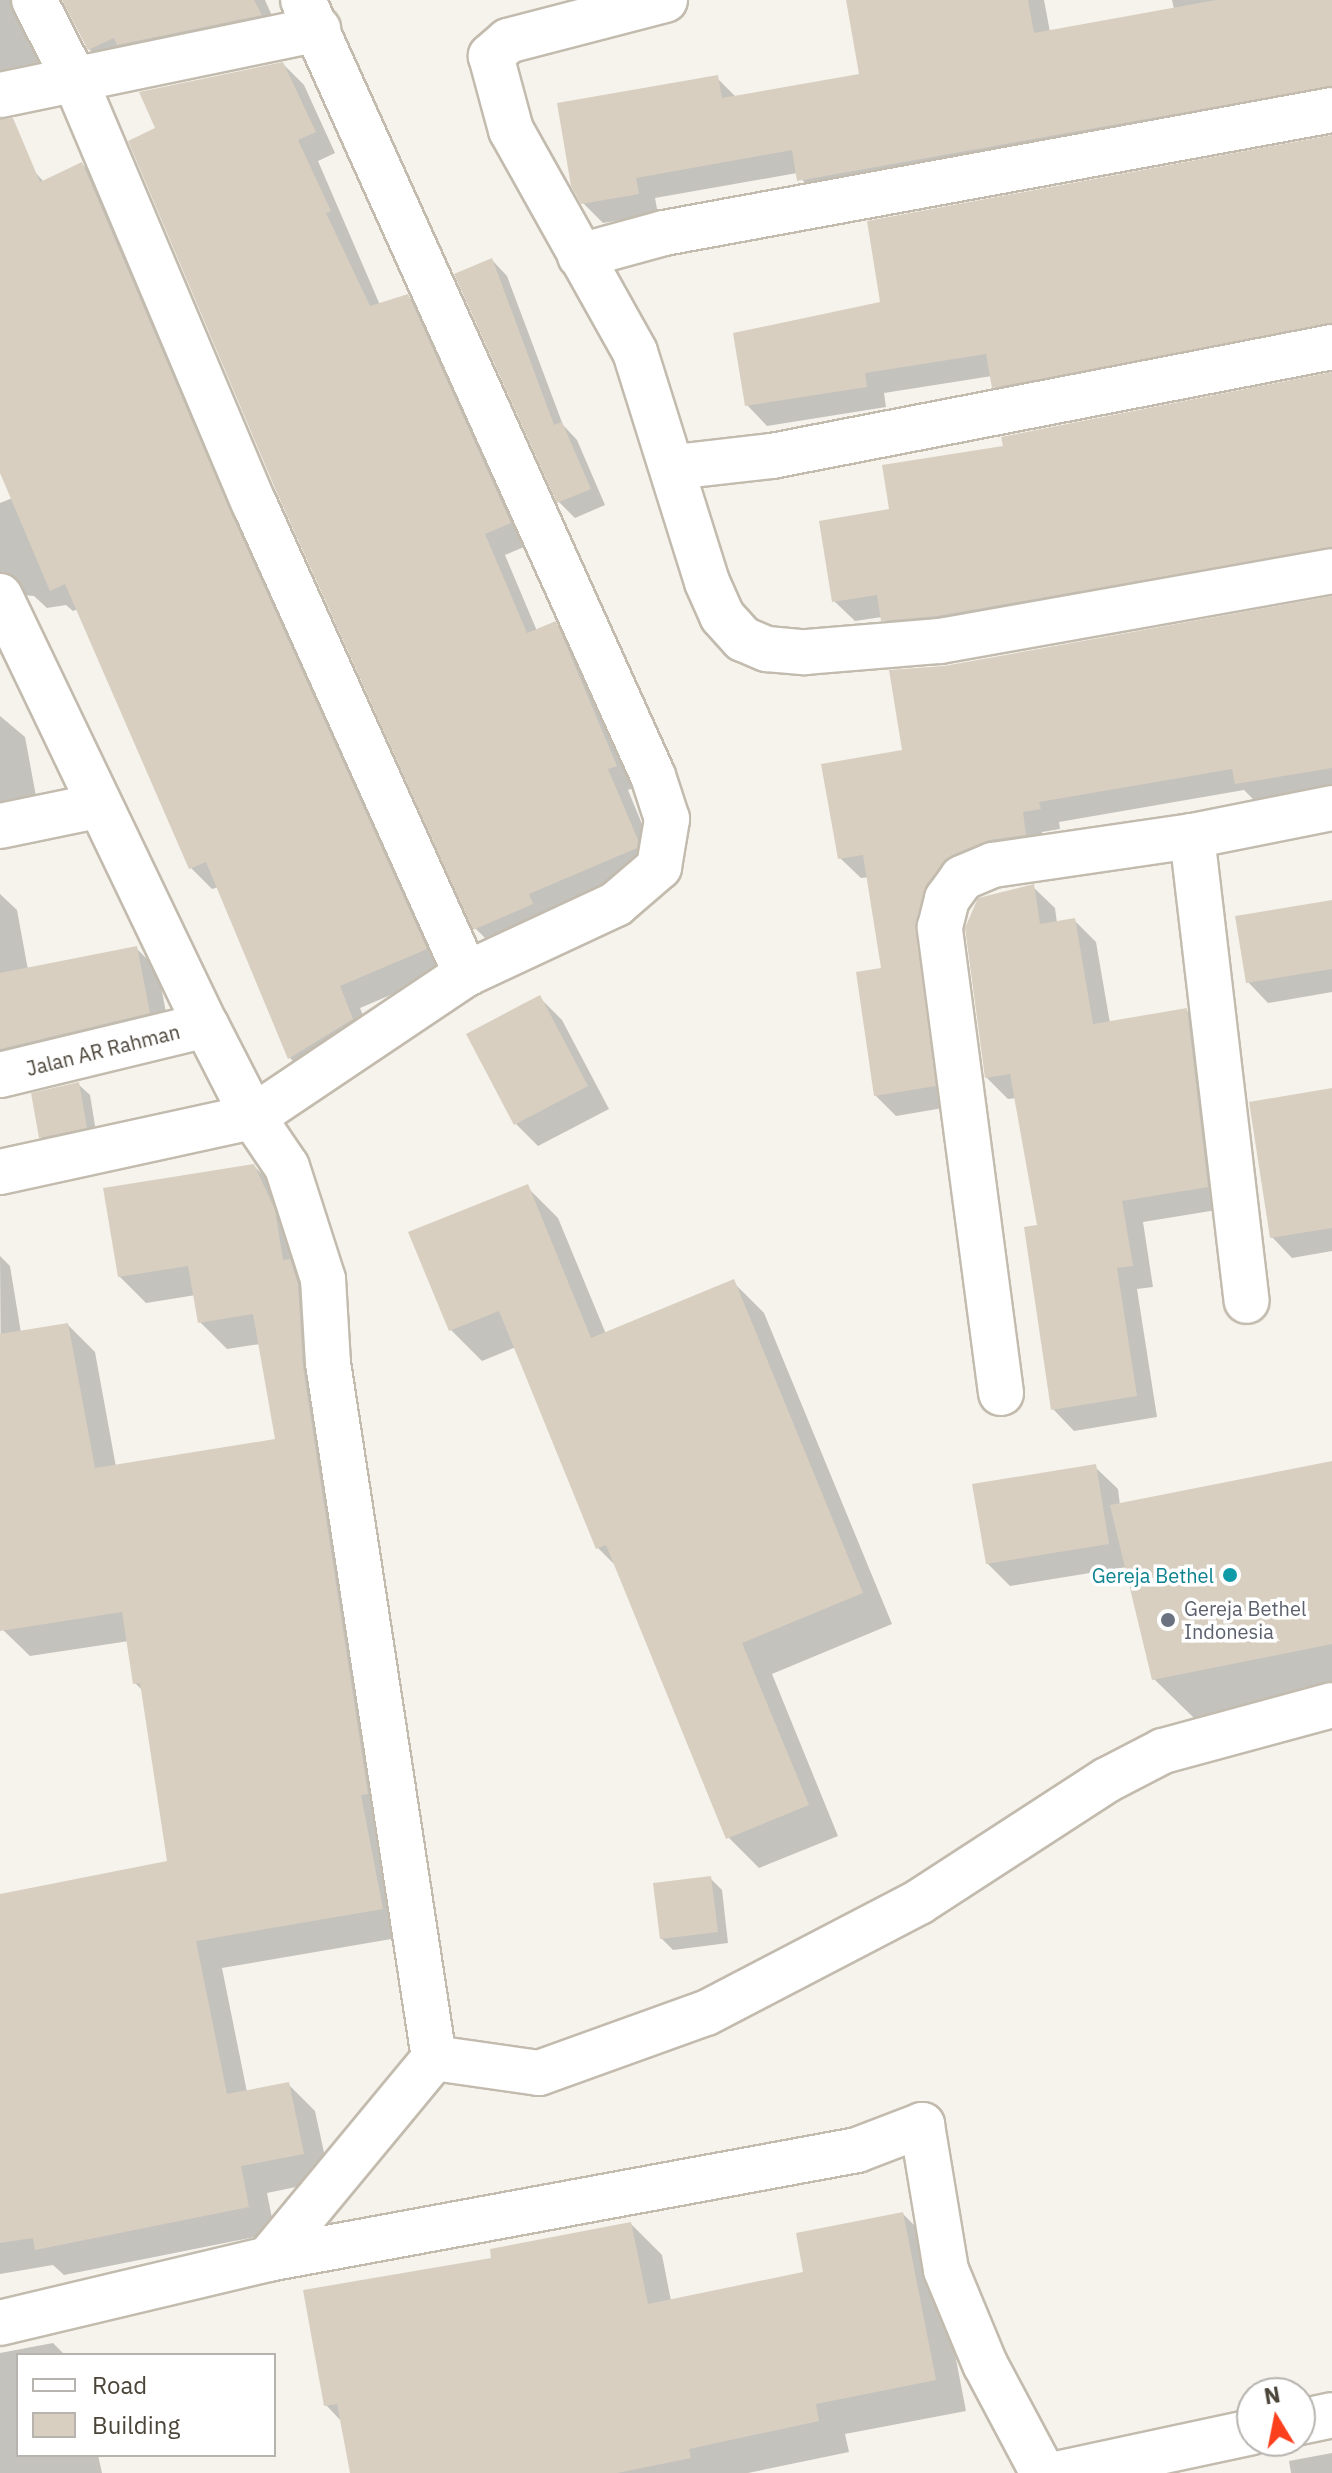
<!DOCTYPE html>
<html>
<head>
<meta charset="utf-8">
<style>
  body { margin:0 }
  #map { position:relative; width:1332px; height:2473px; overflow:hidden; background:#f6f3ec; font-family:"IBM Plex Sans",sans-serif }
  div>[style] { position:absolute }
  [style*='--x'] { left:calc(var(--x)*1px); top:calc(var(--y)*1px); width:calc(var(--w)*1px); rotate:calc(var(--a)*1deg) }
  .shadow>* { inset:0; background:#0003 }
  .building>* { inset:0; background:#d8cfc1 }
  .roads { filter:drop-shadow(2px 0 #c2bbae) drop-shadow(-2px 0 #c2bbae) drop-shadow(0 2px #c2bbae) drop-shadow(0 -2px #c2bbae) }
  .street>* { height:44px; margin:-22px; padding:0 22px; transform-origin:22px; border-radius:22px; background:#fff }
  .dots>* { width:22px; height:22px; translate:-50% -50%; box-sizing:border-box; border:4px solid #fff; border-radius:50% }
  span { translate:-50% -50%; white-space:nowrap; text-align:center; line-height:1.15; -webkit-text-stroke:7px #fff; paint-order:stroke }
  .street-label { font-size:20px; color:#4b4439 }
  .culture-label { font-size:20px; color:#0d838f }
  .right { translate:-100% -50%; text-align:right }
  .worship-label { font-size:20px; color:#5b616d }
  .left { translate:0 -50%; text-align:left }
  .legend { position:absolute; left:16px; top:2353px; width:260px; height:104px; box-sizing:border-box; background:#fff; border:2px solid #b7b4b0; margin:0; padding:10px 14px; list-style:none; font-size:24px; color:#4b4439 }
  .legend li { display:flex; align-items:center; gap:16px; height:40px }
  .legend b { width:40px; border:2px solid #b7b4b0 }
  .north { position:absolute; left:1236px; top:2377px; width:80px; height:80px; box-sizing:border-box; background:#fff; border:2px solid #b7b4b0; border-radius:50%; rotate:350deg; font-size:22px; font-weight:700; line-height:32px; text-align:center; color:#4b4439 }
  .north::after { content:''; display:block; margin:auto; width:28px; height:36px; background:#fc3f1d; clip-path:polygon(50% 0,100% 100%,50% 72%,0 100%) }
</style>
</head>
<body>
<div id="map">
  <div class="shadow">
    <div style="clip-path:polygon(0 0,44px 0,46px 61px,0 82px)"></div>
    <div style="clip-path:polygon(64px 0,265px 0,281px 36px,111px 70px,89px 49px)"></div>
    <div style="clip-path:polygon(848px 0,1044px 0,1050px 32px,1174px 9px,1172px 0,1332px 0,1332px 108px,819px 201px,797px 173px,655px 198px,658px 214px,603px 223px,583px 203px,717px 78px,737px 98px,861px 76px)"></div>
    <div style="clip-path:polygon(283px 64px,304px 85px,335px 153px,318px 161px,380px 305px,408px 296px,428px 317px,531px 544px,505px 555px,537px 631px,555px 623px,576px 644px,636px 787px,628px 790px,658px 863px,496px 949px,475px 928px,279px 492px)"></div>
    <div style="clip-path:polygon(1332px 137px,1332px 345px,1014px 407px,994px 387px,992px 376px,884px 393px,886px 407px,767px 426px,747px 405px,883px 303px)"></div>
    <div style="clip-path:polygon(82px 164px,104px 186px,447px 971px,360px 1008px,374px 1041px,311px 1079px,290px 1058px,219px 887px,212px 889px,191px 868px,78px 609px,73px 611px,66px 605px,47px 608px,34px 596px,12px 594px,0 604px,0 503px,20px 495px,0 448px,0 185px,34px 171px,44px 182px)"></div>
    <div style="clip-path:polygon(492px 260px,507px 276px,563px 425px,577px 440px,605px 505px,575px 518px,559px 502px)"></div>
    <div style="clip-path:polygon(1332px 375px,1332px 560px,903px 640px,882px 617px,855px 621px,834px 601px,891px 511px,1005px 448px)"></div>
    <div style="clip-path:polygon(1332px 661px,1332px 795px,1257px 803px,1244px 790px,1059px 822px,1060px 829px,1042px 832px,1045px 855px,946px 906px,955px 1106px,896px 1116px,876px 1096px,883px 969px,869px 877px,861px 878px,840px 858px,904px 751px)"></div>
    <div style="clip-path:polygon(0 716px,25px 737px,36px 796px,0 803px)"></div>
    <div style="clip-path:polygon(1033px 887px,1055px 908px,1057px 923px,1075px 921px,1096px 942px,1110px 1023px,1186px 1010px,1208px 1032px,1229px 1208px,1143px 1222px,1153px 1287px,1137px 1289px,1157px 1417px,1074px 1431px,1053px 1409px,1039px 1227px,1017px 1098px,1008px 1099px,987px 1078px)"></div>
    <div style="clip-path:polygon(0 894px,17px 910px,28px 970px,137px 949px,158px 970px,170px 1034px,0 1080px)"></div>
    <div style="clip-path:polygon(1332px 902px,1332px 992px,1268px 1003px,1248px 982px)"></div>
    <div style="clip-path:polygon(540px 998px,562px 1020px,609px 1109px,538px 1146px,516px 1124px)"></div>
    <div style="clip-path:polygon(78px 1084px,90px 1095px,97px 1138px,52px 1148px,41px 1137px)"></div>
    <div style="clip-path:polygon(1332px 1090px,1332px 1251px,1292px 1258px,1272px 1237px)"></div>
    <div style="clip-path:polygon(254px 1166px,281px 1193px,301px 1239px,409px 1936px,222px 1968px,247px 2092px,288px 2084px,315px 2111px,330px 2180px,267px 2193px,275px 2233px,64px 2275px,53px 2265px,0 2274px,0 1896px,170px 1862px,144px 1692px,135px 1683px,129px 1641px,30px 1656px,3px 1630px,0 1256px,10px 1266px,21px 1333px,68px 1325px,95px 1352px,116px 1467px,277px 1441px,260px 1344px,227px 1349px,200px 1322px,196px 1295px,146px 1303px,119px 1276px)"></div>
    <div style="clip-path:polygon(527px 1187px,558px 1218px,606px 1334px,733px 1282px,764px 1313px,892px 1624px,772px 1674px,838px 1836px,759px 1868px,728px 1837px,618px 1568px,598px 1548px,516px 1347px,482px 1361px,451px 1330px,411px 1233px)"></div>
    <div style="clip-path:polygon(1332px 1463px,1332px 1691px,1194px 1718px,1154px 1679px,1127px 1567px,1010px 1586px,987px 1563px,1095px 1467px,1118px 1489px,1120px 1505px)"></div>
    <div style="clip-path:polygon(710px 1878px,722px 1890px,728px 1943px,673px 1950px,661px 1938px)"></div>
    <div style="clip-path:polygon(903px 2214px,934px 2245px,966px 2411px,845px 2434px,849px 2452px,748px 2473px,352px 2473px,342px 2422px,326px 2405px,494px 2260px,631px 2224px,662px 2255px,671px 2301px,806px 2273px)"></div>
    <div style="clip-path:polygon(53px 2343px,65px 2355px,18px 2355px,18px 2455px,98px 2455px,102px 2473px,0 2473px,0 2353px)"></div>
    <div style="clip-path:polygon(1332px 2453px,1332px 2473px,1291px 2473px,1289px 2461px)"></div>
  </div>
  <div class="building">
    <div style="clip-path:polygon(62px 0,254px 0,262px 15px,117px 45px,114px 38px,88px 50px)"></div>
    <div style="clip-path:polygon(846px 0,1028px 0,1034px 33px,1216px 0,1332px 0,1332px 86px,797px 181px,792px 150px,636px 178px,639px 194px,581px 204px,571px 186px,557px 103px,718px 75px,722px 98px,859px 74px)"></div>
    <div style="clip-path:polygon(283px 62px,316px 132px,298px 140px,331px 211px,326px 213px,370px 306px,408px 294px,511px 523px,485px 534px,527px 633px,556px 621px,617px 766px,608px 769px,638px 840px,637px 848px,529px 894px,533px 904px,473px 930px,277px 493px,128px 141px,155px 128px,139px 92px)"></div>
    <div style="clip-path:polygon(13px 118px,40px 182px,82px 162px,231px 513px,427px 949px,340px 986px,353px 1019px,288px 1059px,206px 862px,189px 869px,65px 584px,50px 591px,0 473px,0 119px)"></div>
    <div style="clip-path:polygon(1332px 135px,1332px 323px,992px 388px,986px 354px,865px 373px,867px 387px,745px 406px,733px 333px,880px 302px,867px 221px)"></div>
    <div style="clip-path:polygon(492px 258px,554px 425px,562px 422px,591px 489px,557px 503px,454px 274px)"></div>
    <div style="clip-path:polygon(1332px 372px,1332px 547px,937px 616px,881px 621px,877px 595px,832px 602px,819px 521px,889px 509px,882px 465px,1003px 446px,1001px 437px)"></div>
    <div style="clip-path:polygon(1332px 596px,1332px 768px,1235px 784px,1232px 769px,1039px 802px,1041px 809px,1023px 812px,1026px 835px,989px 840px,952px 855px,926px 885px,916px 922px,936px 1086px,874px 1096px,856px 972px,881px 968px,863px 855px,838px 859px,821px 764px,902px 750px,889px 670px,944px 666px)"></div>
    <div style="clip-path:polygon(1034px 884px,1040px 924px,1075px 918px,1093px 1024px,1187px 1008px,1208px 1187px,1122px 1201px,1133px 1266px,1117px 1268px,1137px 1396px,1051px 1410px,1024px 1227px,1037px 1225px,1010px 1074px,985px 1078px,965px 928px,978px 898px)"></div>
    <div style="clip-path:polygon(1332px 900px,1332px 969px,1246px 983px,1235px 916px)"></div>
    <div style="clip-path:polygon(137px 946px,150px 1013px,0 1049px,0 973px)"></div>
    <div style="clip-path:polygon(540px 995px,588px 1086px,514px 1125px,466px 1034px)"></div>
    <div style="clip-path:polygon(79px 1082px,87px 1128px,39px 1138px,31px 1093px)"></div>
    <div style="clip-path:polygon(1332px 1088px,1332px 1228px,1270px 1238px,1249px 1102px)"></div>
    <div style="clip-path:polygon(254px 1164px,275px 1210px,283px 1260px,290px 1259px,298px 1284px,303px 1367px,368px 1794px,361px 1795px,383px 1909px,196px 1941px,227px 2094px,289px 2082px,304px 2154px,241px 2166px,249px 2207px,35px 2250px,33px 2238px,0 2243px,0 1894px,167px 1861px,140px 1683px,133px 1684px,122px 1612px,0 1631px,0 1334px,68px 1323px,95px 1468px,275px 1439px,253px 1314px,198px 1323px,188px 1266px,118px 1277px,103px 1188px)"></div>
    <div style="clip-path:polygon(528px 1184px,591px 1338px,734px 1279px,863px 1593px,742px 1643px,809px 1805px,726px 1839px,606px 1545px,596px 1549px,499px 1311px,449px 1331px,408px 1232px)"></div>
    <div style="clip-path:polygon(1332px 1461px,1332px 1644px,1152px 1680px,1110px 1505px)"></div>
    <div style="clip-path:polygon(1096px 1464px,1109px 1544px,986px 1564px,972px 1484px)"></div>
    <div style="clip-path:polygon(711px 1876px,718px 1932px,660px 1939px,653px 1883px)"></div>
    <div style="clip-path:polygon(903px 2212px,936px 2380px,816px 2404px,819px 2421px,689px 2449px,691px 2458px,617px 2473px,350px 2473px,337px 2404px,324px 2406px,303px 2290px,491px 2258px,490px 2249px,631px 2222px,648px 2304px,803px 2272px,796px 2233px)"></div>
  </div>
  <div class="roads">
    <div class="street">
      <div style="--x:34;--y:0;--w:90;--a:62.9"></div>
      <div style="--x:75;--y:80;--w:459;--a:67.1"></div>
      <div style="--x:254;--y:503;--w:517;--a:65.77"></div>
      <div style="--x:665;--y:0;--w:162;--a:165.4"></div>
      <div style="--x:508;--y:41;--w:23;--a:139"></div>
      <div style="--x:491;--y:56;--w:77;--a:74.9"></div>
      <div style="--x:511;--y:130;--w:254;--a:60.8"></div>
      <div style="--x:635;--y:352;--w:241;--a:72.6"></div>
      <div style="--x:707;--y:582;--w:37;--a:66"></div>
      <div style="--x:722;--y:616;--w:31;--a:48"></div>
      <div style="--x:743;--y:639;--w:26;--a:23"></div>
      <div style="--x:767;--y:649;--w:38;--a:5"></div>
      <div style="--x:805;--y:652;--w:135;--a:-4.7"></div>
      <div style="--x:940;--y:641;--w:398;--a:-10.1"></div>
      <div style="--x:0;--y:95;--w:325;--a:-11.7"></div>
      <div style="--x:580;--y:256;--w:87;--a:-15.3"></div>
      <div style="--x:664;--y:233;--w:679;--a:-10.43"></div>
      <div style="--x:675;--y:467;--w:98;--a:-6.5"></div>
      <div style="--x:772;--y:456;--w:571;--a:-11.01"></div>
      <div style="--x:0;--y:596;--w:476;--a:64.4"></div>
      <div style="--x:206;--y:1025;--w:103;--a:62.9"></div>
      <div style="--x:253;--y:1117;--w:60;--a:55.8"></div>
      <div style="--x:287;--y:1167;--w:118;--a:72.2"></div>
      <div style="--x:323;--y:1279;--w:84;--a:86.6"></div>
      <div style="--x:328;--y:1363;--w:703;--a:81.33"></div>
      <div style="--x:0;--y:826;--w:99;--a:-11.7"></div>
      <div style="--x:1192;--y:836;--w:468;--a:83.3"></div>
      <div style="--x:0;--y:1075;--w:212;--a:-13.6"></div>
      <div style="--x:0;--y:1172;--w:259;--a:-12.3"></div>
      <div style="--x:253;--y:1117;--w:257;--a:-33.9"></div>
      <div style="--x:466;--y:974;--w:166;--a:-25"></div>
      <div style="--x:616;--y:904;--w:57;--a:-40.7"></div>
      <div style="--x:659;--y:867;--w:49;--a:-80.5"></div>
      <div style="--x:667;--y:819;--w:45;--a:-108"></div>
      <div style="--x:653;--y:776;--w:851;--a:-114.28"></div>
      <div style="--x:1001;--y:1393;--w:470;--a:-97.5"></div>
      <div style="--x:940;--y:927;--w:29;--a:-76"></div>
      <div style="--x:947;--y:899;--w:26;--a:-54"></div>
      <div style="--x:962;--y:878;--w:34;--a:-23"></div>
      <div style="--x:993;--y:865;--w:201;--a:-8.3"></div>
      <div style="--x:1192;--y:836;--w:143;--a:-11.3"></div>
      <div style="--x:268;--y:2259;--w:261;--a:-50.4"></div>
      <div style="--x:434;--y:2058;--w:106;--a:8.1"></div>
      <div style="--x:539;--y:2073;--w:177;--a:-19.8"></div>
      <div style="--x:706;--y:2013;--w:240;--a:-27.5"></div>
      <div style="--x:919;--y:1902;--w:224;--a:-33"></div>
      <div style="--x:1107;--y:1780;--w:63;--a:-27.4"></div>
      <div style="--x:1163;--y:1751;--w:175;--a:-15.2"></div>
      <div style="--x:0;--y:2323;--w:276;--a:-13.4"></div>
      <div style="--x:268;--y:2259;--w:599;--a:-10.48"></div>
      <div style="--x:857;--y:2150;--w:70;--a:-21"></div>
      <div style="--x:922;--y:2125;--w:147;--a:80.6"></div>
      <div style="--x:946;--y:2270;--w:102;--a:67.5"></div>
      <div style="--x:985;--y:2364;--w:123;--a:62"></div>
      <div style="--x:1300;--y:2422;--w:33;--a:-12"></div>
      <div style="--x:1061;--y:2473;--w:195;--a:-12.1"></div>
    </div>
  </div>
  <div class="dots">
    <div style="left:1230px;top:1575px;background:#0f9aa8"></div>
    <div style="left:1168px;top:1620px;background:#6b7280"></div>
  </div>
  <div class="street-label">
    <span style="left:103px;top:1050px;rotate:-14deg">Jalan AR Rahman</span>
  </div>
  <div class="culture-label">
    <span class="right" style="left:1214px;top:1575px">Gereja Bethel</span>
  </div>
  <div class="worship-label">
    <span class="left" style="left:1184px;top:1620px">Gereja Bethel<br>Indonesia</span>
  </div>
  <ul class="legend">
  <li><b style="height:10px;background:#fff"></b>Road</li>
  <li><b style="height:22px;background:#d8cfc1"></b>Building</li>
  </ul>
  <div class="north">N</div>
</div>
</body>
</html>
